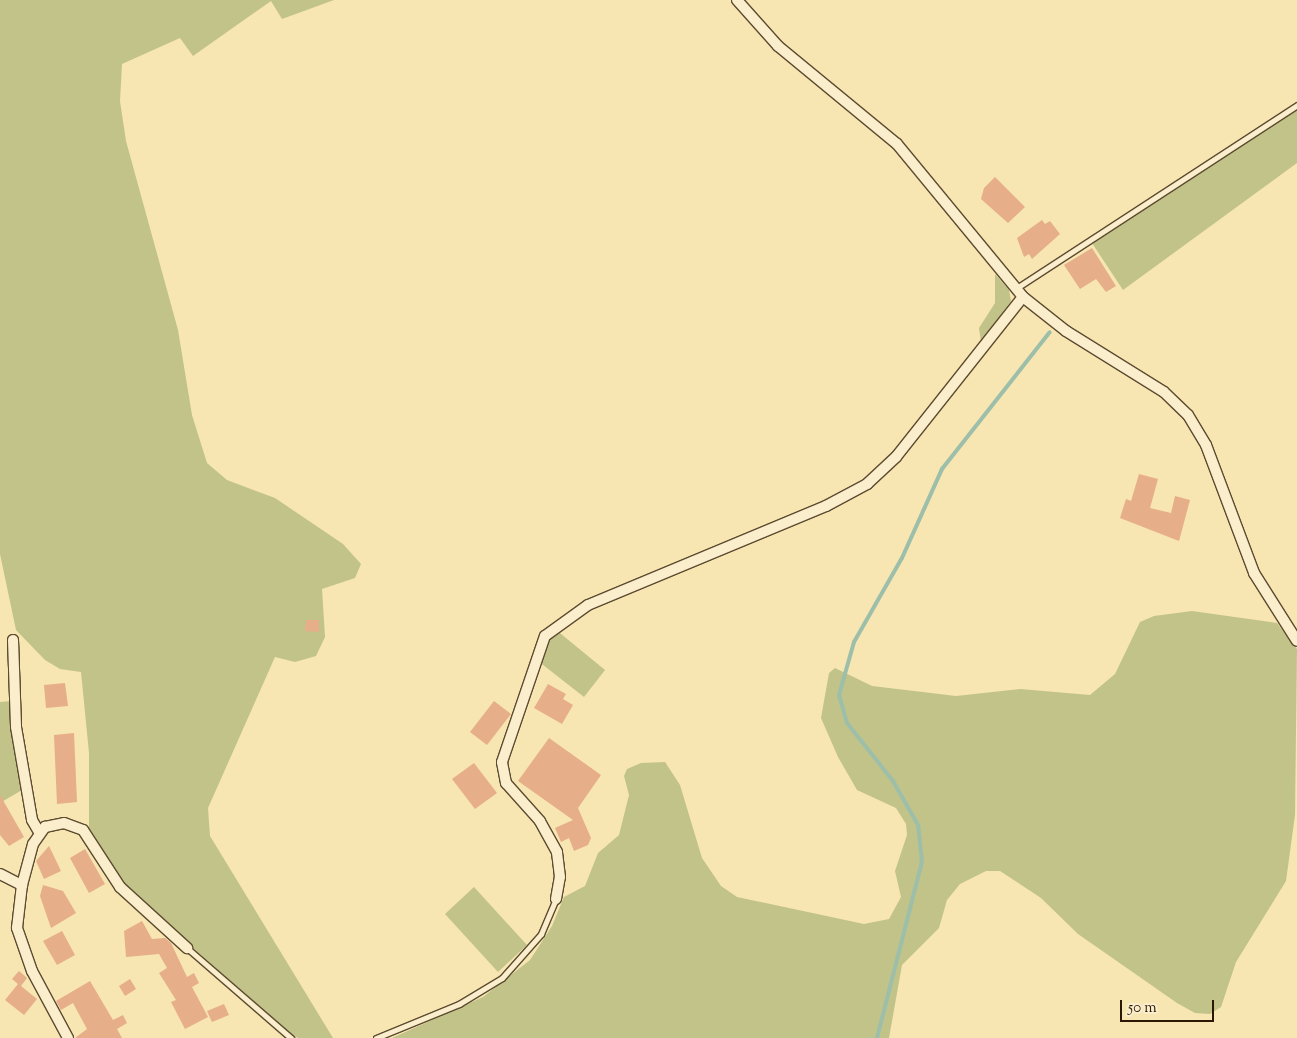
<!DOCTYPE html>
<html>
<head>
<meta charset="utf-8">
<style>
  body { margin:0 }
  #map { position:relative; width:1297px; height:1038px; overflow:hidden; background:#f7e5b2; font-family:"Sorts Mill Goudy",serif }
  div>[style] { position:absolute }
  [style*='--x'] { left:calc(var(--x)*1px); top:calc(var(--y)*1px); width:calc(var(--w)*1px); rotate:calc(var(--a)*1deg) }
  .green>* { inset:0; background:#c1c389 }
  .stream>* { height:4px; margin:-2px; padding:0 2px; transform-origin:2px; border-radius:2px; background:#9dbfaa }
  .building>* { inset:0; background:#e6ae89 }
  .roads { filter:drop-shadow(1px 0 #5d4b30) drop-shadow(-1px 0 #5d4b30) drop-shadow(0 1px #5d4b30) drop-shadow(0 -1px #5d4b30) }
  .lane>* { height:5px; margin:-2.5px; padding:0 2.5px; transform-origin:2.5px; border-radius:2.5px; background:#faeecd }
  .street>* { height:10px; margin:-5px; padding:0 5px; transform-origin:5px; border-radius:5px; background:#faeecd }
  span { translate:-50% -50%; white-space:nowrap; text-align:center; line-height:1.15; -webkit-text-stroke:4px #faeecd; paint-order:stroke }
  .scale { position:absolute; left:1120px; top:1000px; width:94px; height:22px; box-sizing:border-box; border:2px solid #2a1804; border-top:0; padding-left:6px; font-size:15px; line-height:18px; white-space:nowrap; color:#2a1804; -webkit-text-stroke:4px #faeecd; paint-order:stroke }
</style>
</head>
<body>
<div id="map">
  <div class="green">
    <div style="clip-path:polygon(0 0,334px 0,282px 19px,271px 1px,193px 56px,180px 38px,122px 64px,120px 101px,126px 141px,178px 330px,192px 415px,207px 463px,227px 480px,275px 498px,343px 544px,361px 564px,355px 578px,322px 589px,325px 637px,316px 656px,295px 662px,275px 657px,208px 808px,210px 836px,333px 1038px,298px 1038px,282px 1028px,122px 884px,89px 832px,89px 753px,81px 672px,60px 669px,45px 660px,16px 630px,0 554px)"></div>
    <div style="clip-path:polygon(1297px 109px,1297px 163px,1123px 290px,1090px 240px)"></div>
    <div style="clip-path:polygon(995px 274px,1009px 290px,1011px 301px,981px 342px,979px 328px,995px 303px)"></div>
    <div style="clip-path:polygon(1192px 611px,1277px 623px,1297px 649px,1295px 815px,1286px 881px,1236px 962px,1221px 1007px,1210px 1014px,1195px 1013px,1177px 1003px,1078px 934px,1041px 898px,1000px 871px,986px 871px,960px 884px,947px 900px,939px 928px,902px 965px,889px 1038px,392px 1038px,483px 997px,530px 960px,552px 926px,564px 897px,585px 886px,598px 853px,619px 835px,629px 795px,624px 776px,627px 769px,641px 763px,665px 762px,680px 785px,702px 858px,721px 886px,737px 897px,864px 924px,889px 919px,901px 897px,895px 871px,907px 835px,906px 824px,896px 808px,857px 790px,838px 757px,821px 718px,829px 673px,835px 668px,872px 686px,956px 696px,1020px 689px,1090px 695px,1115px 674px,1140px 622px,1154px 616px)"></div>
    <div style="clip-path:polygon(555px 629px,605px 670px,584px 697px,538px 661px)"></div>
    <div style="clip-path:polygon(11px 701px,22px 790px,0 803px,0 702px)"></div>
    <div style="clip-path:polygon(474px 887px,527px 945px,498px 972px,445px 914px)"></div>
  </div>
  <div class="stream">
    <div style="--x:877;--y:1038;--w:182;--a:-75.7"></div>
    <div style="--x:922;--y:862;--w:37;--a:-96"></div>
    <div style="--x:918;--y:825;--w:51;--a:-119.6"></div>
    <div style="--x:893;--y:781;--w:74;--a:-128.4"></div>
    <div style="--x:847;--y:723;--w:29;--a:-106"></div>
    <div style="--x:839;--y:695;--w:55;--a:-74.2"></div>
    <div style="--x:854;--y:642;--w:97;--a:-60.3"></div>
    <div style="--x:902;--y:558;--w:98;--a:-65.8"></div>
    <div style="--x:942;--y:469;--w:174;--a:-51.8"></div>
  </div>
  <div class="building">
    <div style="clip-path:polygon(995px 177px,1025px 207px,1008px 223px,981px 199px,984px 188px)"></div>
    <div style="clip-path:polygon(1042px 220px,1045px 224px,1050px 221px,1060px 234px,1032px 259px,1029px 254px,1024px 257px,1017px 238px)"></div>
    <div style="clip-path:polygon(1092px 248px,1116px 286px,1106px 292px,1096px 279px,1080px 289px,1064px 265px)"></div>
    <div style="clip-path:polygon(1139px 474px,1158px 479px,1150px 508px,1171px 513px,1175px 496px,1190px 500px,1179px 541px,1120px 518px,1126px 499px,1131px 501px)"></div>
    <div style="clip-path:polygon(306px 620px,319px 620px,319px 632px,305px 631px)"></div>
    <div style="clip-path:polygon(65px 683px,68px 706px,46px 708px,44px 685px)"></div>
    <div style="clip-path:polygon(548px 684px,566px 694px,563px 699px,573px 705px,562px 724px,534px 708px)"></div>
    <div style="clip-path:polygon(494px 701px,511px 714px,487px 745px,470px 732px)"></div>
    <div style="clip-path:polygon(74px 733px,77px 802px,57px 804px,54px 735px)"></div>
    <div style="clip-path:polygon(549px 738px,601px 775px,578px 808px,591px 838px,588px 845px,574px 851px,569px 838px,561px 842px,555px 828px,573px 820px,518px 781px)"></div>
    <div style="clip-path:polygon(474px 763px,497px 793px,475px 809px,452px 779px)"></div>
    <div style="clip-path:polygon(0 795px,24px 837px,9px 846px,0 835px)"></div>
    <div style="clip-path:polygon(49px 846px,61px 871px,44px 879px,36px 861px)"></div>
    <div style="clip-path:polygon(85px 849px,105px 884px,89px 893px,70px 858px)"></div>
    <div style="clip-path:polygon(43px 885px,63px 891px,76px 913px,51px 928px,40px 896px)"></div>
    <div style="clip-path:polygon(142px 921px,152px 939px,165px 938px,171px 943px,187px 977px,194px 973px,199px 983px,192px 987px,208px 1017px,185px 1029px,171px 1002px,176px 1000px,159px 973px,167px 968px,159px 954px,126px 957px,124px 931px)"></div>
    <div style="clip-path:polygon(62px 931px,75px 955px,57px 965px,43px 941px)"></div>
    <div style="clip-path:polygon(19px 971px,27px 978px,21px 986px,37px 999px,24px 1015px,5px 1000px,18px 984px,12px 979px)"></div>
    <div style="clip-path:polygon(130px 979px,136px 989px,125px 996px,119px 986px)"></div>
    <div style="clip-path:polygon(90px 981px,113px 1020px,123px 1015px,127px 1023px,117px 1029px,122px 1038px,75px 1038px,87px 1029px,73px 1003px,61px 1010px,56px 1001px)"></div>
    <div style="clip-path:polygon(224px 1004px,229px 1015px,212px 1022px,207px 1011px)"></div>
  </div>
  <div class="roads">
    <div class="lane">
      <div style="--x:1015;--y:289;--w:337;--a:-33.1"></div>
      <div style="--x:187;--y:948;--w:138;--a:40.9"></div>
      <div style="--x:376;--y:1038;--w:90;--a:-22.3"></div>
      <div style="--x:459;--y:1004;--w:50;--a:-31.2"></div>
      <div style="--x:502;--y:978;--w:59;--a:-48.4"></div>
      <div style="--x:541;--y:934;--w:38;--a:-67"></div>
    </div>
    <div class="street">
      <div style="--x:737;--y:0;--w:62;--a:48.3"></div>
      <div style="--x:778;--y:46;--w:154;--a:39.5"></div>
      <div style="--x:897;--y:144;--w:198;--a:50.5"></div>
      <div style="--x:1023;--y:297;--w:55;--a:38.3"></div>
      <div style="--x:1066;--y:331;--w:115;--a:31.9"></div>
      <div style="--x:1164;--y:392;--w:33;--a:44"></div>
      <div style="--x:1188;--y:415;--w:35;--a:59"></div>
      <div style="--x:1206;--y:445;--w:137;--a:69.4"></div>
      <div style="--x:1254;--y:573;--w:80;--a:57.7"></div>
      <div style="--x:13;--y:640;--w:87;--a:88"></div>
      <div style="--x:16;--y:727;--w:94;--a:80.2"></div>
      <div style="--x:32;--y:820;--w:14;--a:60"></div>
      <div style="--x:0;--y:874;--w:25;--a:27"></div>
      <div style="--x:556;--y:899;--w:22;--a:-80"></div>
      <div style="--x:560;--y:877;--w:25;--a:-97"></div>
      <div style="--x:557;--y:852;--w:35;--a:-119"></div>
      <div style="--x:540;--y:821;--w:51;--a:-131.8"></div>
      <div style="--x:506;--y:783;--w:21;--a:-101"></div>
      <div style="--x:502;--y:762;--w:133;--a:-71.2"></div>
      <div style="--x:545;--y:636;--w:53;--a:-35.8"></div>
      <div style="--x:588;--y:605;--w:258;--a:-22.6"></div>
      <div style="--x:826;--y:506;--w:47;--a:-28.2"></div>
      <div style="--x:867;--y:484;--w:40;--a:-43"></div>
      <div style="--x:896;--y:457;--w:204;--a:-51.6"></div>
      <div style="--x:68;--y:1038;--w:76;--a:-118.2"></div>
      <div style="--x:32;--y:971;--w:46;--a:-109.2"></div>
      <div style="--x:17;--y:928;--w:43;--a:-83.4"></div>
      <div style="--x:22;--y:885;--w:42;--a:-75"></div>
      <div style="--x:33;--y:844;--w:21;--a:-55"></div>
      <div style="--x:45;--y:827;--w:19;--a:-12"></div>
      <div style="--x:64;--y:823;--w:20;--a:20"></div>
      <div style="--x:83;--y:830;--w:68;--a:57"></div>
      <div style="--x:120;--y:887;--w:91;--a:42.3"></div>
    </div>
  </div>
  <div class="scale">50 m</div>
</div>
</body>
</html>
